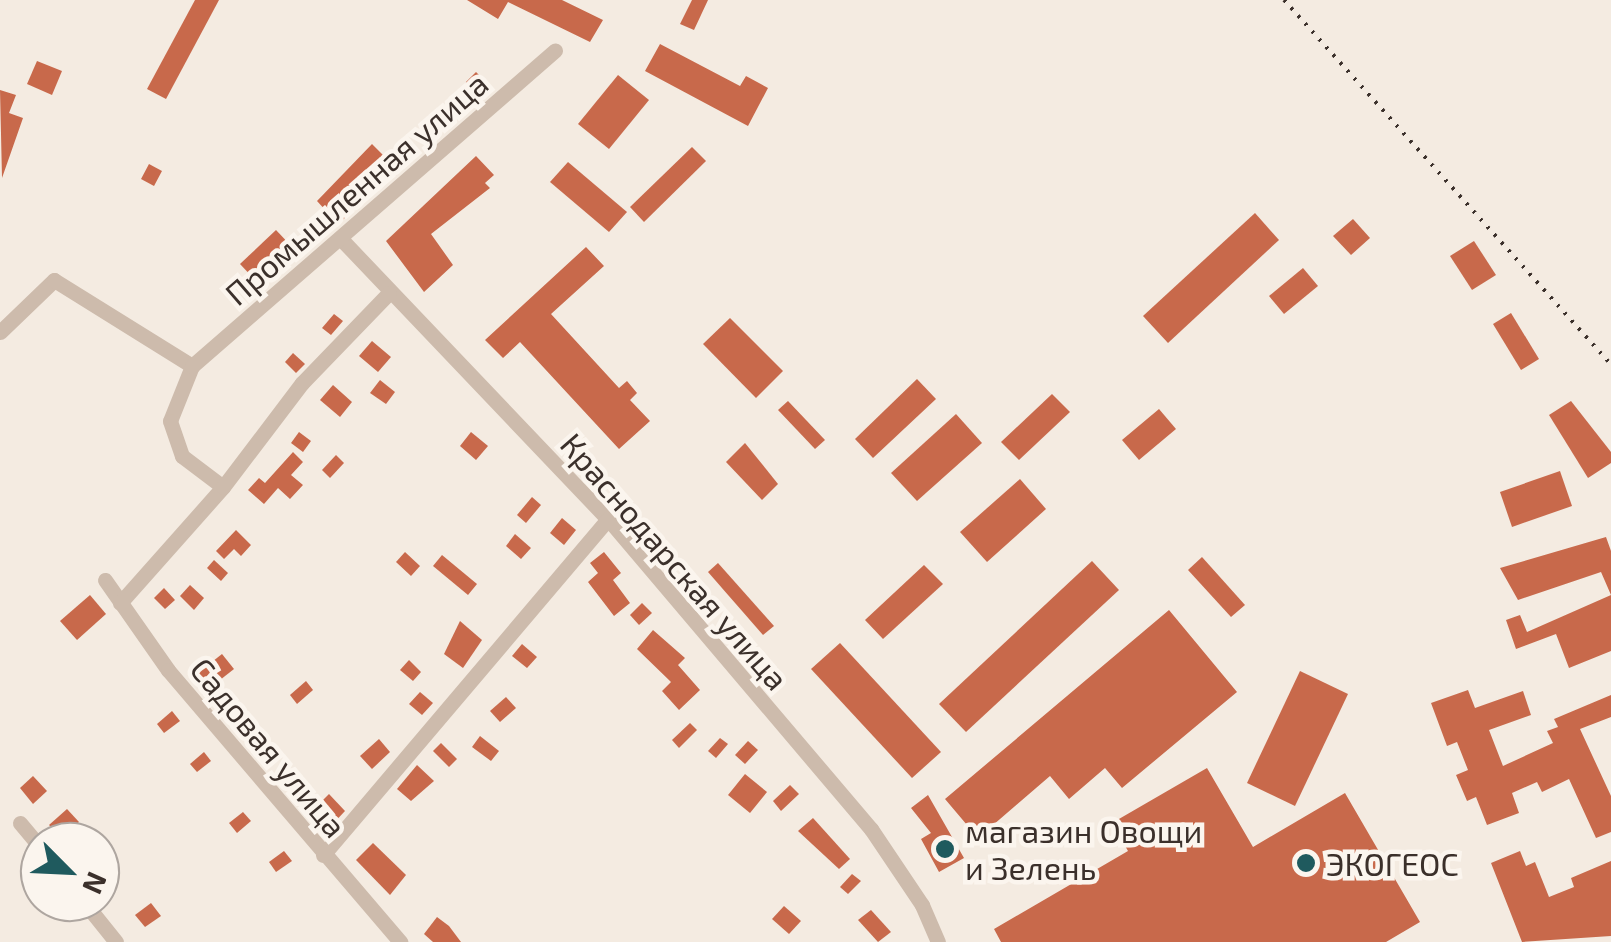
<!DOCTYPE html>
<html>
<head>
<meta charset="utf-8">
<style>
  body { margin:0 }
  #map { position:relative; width:1611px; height:942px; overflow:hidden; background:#f4ebe1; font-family:"Exo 2",sans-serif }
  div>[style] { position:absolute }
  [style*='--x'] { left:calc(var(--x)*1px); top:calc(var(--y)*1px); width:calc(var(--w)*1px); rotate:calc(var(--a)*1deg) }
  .building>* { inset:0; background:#c8694b }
  .minor>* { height:15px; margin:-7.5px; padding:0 7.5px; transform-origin:7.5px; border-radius:7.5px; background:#cdbbac }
  .rail>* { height:4px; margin-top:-2px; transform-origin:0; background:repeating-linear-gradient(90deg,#3b302b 0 2.5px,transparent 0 10.5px) }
  .dots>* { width:28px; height:28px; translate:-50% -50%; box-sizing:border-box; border:5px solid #fbf5ee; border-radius:50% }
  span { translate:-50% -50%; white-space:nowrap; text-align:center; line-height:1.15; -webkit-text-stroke:9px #fbf5ee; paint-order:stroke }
  .street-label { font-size:32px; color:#3b302b }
  .poi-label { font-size:32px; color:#3b302b }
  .left { translate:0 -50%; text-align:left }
  .north { position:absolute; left:20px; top:822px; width:100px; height:100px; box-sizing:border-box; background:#fbf5ee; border:2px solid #aea6a0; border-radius:50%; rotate:114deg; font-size:28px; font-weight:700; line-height:40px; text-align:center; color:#3b302b }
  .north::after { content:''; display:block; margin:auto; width:35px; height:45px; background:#1f5a5e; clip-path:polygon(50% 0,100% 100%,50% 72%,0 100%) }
</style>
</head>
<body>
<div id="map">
  <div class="building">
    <div style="clip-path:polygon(195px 0,219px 0,166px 99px,147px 89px)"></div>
    <div style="clip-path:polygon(467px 0,562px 0,603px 20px,590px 42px,508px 2px,498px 19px)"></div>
    <div style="clip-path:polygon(692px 0,708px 0,694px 30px,680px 24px)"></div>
    <div style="clip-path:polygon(660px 44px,740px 86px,746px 76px,768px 88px,748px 126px,645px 71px)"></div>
    <div style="clip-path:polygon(37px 61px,62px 71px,52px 95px,27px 84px)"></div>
    <div style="clip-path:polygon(476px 72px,487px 83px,476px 93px,466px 82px)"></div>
    <div style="clip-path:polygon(618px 75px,649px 100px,609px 149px,578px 124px)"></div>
    <div style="clip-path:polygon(0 90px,16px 95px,9px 113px,23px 118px,2px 178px)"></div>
    <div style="clip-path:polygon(372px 144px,383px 155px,335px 202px,347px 216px,338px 224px,317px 201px)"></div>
    <div style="clip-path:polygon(692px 147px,706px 161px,644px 222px,630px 207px)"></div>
    <div style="clip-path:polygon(476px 156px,494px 175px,485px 183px,490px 188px,431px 234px,453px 265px,424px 292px,386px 241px)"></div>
    <div style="clip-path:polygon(568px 162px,627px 212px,609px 232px,550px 182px)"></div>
    <div style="clip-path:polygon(149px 164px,162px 171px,154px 186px,141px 179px)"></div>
    <div style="clip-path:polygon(1255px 213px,1279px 240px,1168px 343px,1143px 316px)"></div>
    <div style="clip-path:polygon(1353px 219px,1370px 238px,1351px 255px,1333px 236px)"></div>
    <div style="clip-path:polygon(276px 230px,294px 249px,258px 283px,240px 264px)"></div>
    <div style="clip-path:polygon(1474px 241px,1496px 275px,1472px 290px,1450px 256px)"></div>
    <div style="clip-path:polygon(586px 247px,604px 266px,551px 314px,619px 388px,627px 381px,637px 393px,630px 400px,650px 421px,619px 449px,520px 342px,503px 358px,485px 340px)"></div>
    <div style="clip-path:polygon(1303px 268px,1318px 286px,1284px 314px,1269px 296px)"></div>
    <div style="clip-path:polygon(1511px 313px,1539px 359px,1521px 370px,1493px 324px)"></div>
    <div style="clip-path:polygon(334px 314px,343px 321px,331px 335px,322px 328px)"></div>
    <div style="clip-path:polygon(730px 318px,783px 371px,756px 398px,703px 344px)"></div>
    <div style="clip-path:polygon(372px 341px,391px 357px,378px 372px,359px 356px)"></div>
    <div style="clip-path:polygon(293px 353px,305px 364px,296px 373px,285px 362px)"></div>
    <div style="clip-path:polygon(917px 379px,936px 399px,873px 458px,855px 439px)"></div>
    <div style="clip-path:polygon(380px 380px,395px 392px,386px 404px,370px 393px)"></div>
    <div style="clip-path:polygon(333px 385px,352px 402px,340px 417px,320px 400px)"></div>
    <div style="clip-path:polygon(1052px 394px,1070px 412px,1019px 460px,1001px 442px)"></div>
    <div style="clip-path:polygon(788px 401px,825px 440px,815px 449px,778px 410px)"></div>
    <div style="clip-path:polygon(1571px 401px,1611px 452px,1611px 463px,1588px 478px,1549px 415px)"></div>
    <div style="clip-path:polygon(1159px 409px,1176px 429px,1139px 460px,1122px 440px)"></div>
    <div style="clip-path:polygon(956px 414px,982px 443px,917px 501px,891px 473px)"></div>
    <div style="clip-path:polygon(299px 432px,311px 441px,303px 452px,291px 443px)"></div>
    <div style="clip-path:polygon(471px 432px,488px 446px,476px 460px,460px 446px)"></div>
    <div style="clip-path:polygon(745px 443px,778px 484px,762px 500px,726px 462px)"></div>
    <div style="clip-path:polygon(293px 452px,303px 462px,291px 475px,303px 485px,290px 499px,278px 488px,264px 504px,248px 490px,259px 478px,265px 483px)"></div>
    <div style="clip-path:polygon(336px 455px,344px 463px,330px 478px,322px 470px)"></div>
    <div style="clip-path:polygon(1560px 471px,1572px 506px,1512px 527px,1500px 492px)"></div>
    <div style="clip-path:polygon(1020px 479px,1046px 509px,987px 562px,960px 532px)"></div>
    <div style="clip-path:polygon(532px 497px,541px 505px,526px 523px,517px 515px)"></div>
    <div style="clip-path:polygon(562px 518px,576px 530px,564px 545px,550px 533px)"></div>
    <div style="clip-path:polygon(236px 530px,251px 545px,241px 556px,234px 549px,224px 559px,216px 551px)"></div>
    <div style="clip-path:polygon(515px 534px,531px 548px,521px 559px,506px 546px)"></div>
    <div style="clip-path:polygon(1606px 537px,1611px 551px,1611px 651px,1569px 668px,1556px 634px,1516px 649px,1506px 620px,1520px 615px,1527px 632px,1611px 595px,1601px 572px,1518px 600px,1500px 568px)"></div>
    <div style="clip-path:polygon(405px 552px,420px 566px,411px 576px,396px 562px)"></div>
    <div style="clip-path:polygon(604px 552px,621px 573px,613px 580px,630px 603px,614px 616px,588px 582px,598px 573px,590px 563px)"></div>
    <div style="clip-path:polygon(442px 555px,477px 584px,468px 595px,433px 566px)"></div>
    <div style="clip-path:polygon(1202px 557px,1245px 605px,1231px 617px,1188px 570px)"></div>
    <div style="clip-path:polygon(214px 560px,228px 573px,221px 581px,207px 568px)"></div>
    <div style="clip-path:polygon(1092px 561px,1119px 590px,966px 732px,939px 704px)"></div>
    <div style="clip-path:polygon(718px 563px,774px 626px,763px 635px,708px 572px)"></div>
    <div style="clip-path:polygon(924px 565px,943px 584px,883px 639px,865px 620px)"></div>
    <div style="clip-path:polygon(190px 585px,204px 598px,194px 610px,180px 596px)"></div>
    <div style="clip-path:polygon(164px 588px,175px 600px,165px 609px,154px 598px)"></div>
    <div style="clip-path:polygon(90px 595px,106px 614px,77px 640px,60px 621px)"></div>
    <div style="clip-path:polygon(642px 603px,652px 613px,639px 625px,630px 615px)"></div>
    <div style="clip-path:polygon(1169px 610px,1237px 692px,1122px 788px,1105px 768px,1069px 799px,1050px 776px,978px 838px,945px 799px)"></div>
    <div style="clip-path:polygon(460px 621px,482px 640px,463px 668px,444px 654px)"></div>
    <div style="clip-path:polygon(653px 630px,685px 658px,678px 665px,700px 690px,679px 710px,662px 691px,671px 682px,637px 649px)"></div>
    <div style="clip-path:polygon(840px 643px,941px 752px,912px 778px,811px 669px)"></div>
    <div style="clip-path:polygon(522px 644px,537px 657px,527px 668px,512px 656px)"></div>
    <div style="clip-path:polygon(222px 654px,234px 669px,206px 691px,194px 676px)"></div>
    <div style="clip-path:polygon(409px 660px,421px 672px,413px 681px,400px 670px)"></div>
    <div style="clip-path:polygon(1300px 671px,1348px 694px,1295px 806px,1247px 783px)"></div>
    <div style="clip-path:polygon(306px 681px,313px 690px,297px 704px,290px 695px)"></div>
    <div style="clip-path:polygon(1468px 690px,1475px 708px,1523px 691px,1531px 715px,1489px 730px,1503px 766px,1553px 743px,1547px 731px,1558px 727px,1554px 719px,1611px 695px,1611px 717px,1580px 729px,1611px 796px,1611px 832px,1596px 838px,1569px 779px,1542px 792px,1537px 782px,1512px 793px,1519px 813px,1487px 825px,1476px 797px,1467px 801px,1456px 775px,1468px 770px,1457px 742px,1447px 746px,1431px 703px)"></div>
    <div style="clip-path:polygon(420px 692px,433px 703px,422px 715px,409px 704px)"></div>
    <div style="clip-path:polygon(506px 697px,516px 708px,500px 722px,490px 711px)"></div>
    <div style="clip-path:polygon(172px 711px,180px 721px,164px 733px,157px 724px)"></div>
    <div style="clip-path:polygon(690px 723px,697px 730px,679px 748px,672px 740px)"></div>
    <div style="clip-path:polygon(480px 736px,499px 751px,491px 761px,472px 747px)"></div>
    <div style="clip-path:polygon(720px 738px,728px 744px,716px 758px,708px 751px)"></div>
    <div style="clip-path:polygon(379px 739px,390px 752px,372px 769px,360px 756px)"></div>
    <div style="clip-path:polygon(748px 741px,758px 750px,745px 764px,735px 755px)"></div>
    <div style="clip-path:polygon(441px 743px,457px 759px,449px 767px,433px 751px)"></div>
    <div style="clip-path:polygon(204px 752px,211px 761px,197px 772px,190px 764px)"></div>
    <div style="clip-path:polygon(417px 765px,434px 781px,411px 801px,397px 789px)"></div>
    <div style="clip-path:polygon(1207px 768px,1253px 847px,1345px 793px,1420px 922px,1386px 942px,1001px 942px,994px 929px,1128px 851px,1112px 823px)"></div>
    <div style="clip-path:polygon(745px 774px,767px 792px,750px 813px,728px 795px)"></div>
    <div style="clip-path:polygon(33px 776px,47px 791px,33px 804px,20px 788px)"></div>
    <div style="clip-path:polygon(790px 785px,799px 794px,781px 811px,773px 801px)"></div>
    <div style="clip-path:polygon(329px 794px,345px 811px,330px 827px,313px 810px)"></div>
    <div style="clip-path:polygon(928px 795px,964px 858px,939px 872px,921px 839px,931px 833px,911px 808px)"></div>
    <div style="clip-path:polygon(67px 809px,79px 822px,62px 838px,49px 825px)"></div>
    <div style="clip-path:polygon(243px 812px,251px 821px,237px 833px,229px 823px)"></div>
    <div style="clip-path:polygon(813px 818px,850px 859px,839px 869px,798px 831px)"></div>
    <div style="clip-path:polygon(373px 843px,406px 875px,390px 895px,356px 860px)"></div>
    <div style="clip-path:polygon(100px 844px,118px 867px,100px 881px)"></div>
    <div style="clip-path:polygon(284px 851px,292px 861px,276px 872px,269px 862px)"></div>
    <div style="clip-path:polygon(1520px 851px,1526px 866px,1535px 862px,1549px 897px,1574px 887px,1571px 878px,1611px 861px,1611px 936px,1522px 942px,1491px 863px)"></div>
    <div style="clip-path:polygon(852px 874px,861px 881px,848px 894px,840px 887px)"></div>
    <div style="clip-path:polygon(151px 903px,161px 916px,145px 927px,135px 915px)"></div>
    <div style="clip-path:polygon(784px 906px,801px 921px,789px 934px,772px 919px)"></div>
    <div style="clip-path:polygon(871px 910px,891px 932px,878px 942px,858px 920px)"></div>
    <div style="clip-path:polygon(437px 917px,449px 926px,461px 942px,433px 942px,424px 934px)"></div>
  </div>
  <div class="minor">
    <div style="--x:342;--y:240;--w:385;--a:46.4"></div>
    <div style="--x:608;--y:519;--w:407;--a:49.7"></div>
    <div style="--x:871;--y:829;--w:92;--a:56.1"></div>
    <div style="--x:922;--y:905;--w:40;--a:66.6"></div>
    <div style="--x:0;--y:332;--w:75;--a:-43.9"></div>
    <div style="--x:54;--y:280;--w:163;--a:31.9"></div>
    <div style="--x:192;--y:366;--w:59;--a:111.8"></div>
    <div style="--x:170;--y:421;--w:37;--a:71"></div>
    <div style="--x:182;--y:456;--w:51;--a:37.1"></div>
    <div style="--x:192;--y:366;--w:481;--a:-41"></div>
    <div style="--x:105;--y:580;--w:110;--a:55"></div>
    <div style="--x:168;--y:670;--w:358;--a:49.5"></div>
    <div style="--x:120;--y:603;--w:155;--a:-48.4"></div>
    <div style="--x:223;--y:487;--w:131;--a:-52.8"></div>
    <div style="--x:302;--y:383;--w:125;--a:-46"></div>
    <div style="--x:20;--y:823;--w:31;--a:50"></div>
    <div style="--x:323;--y:855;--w:441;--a:-49.7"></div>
    <div style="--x:84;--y:902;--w:51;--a:51.3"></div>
  </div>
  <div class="rail">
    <div style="--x:1284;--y:0;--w:490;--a:48.1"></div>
  </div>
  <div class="dots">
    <div style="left:945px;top:849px;background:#1f5a5e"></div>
    <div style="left:1306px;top:863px;background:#1f5a5e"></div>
  </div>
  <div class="street-label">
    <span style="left:356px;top:188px;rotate:-41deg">Промышленная улица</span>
    <span style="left:675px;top:561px;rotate:49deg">Краснодарская улица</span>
    <span style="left:269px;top:747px;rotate:50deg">Садовая улица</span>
  </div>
  <div class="poi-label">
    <span class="left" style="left:965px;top:849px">магазин Овощи<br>и Зелень</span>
    <span class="left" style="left:1326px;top:863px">ЭКОГЕОС</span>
  </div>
  <div class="north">N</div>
</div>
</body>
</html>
